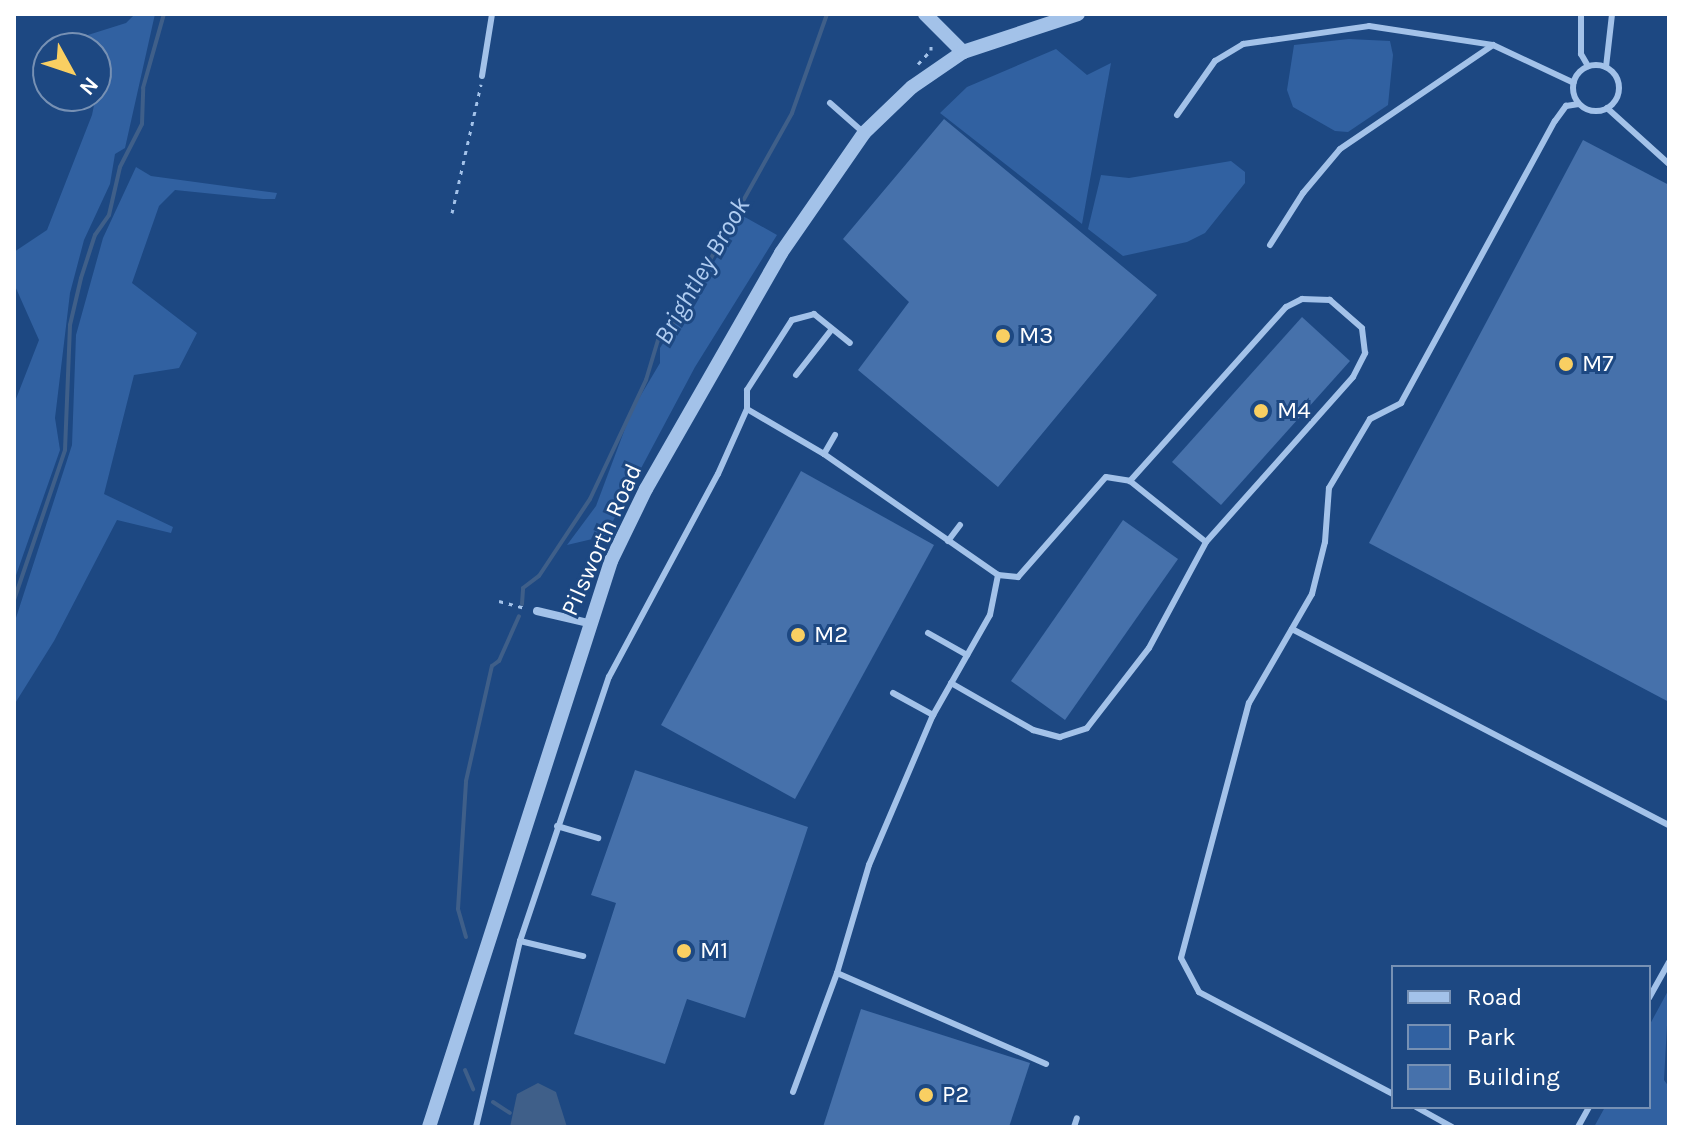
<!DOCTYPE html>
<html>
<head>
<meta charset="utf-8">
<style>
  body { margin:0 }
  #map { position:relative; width:1683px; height:1141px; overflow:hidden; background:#1d4882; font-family:Karla,sans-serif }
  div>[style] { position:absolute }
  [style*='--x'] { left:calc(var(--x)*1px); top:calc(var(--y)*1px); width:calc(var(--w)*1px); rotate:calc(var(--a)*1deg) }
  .green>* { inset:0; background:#3161a1 }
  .water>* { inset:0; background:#3f5f89 }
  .stream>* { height:4px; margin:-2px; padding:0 2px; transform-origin:2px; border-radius:2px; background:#3f5f89 }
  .building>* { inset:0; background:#4671ab }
  .path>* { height:3px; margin-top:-1.5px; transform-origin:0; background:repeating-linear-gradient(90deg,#a3c2e9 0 4px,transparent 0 10px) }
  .service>* { height:6px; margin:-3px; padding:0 3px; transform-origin:3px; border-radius:3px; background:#a3c2e9 }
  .service>.ring { margin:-3px; padding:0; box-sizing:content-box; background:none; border:6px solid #a3c2e9; border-radius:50% }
  .minor>* { height:8px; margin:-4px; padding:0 4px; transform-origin:4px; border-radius:4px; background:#a3c2e9 }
  .tertiary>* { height:14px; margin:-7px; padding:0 7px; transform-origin:7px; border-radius:7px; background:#a3c2e9 }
  .dots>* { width:22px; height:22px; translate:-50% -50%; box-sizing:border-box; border:4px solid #1d4882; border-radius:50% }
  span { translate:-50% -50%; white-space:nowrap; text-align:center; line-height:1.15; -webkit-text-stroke:6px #1d4882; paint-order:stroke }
  .poi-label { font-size:24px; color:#fff }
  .left { translate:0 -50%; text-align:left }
  .street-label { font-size:24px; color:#fff }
  .water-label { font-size:26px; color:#afccf1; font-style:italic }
  .frame { position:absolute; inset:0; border:16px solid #fff; pointer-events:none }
  .legend { position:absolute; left:1391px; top:965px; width:260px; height:144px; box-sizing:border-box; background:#1d4882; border:2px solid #7791b4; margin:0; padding:10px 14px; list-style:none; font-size:24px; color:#fff }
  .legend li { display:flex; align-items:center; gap:16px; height:40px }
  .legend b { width:40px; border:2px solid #7791b4 }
  .north { position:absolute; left:32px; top:32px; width:80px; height:80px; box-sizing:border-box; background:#1d4882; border:2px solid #7791b4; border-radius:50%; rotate:130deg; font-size:22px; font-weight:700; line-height:32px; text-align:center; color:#fff }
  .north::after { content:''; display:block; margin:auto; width:28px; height:36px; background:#f9cf62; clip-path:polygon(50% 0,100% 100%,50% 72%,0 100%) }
</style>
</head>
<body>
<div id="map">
  <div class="green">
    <div style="clip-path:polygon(135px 14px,155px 14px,125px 148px,115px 154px,110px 184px,84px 240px,70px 293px,55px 418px,60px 450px,14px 581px,14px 404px,39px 340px,15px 286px,14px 252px,47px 230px,92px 115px,104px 56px,72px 40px,126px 23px)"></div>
    <div style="clip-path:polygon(1349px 39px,1390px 41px,1393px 55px,1388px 105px,1348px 132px,1335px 131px,1293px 107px,1287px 90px,1294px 45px)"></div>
    <div style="clip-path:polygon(1056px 49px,1087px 75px,1111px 63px,1082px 224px,940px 113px,967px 87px)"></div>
    <div style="clip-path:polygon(1231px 161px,1245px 172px,1245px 183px,1205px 233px,1187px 242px,1123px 256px,1088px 229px,1101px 175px,1129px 178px)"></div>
    <div style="clip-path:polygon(136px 167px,151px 176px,277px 193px,275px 199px,263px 199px,175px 190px,159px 206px,132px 283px,197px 333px,179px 368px,134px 375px,104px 494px,173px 527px,171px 533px,117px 520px,54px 641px,14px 705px,14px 624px,72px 445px,76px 335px,103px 238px)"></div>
    <div style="clip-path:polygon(743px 216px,777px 235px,695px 367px,605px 536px,567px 545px,596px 506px,632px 410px,660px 363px,660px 348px)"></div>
    <div style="clip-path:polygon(1669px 989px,1664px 1080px,1669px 1087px,1669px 1126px,1594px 1127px,1605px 1107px,1649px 1107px,1649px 1026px)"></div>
  </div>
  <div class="water">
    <div style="clip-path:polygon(538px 1083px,556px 1092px,567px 1127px,510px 1127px,517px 1094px)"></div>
  </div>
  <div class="stream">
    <div style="--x:14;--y:600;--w:158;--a:-71.2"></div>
    <div style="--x:65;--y:450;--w:125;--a:-87.7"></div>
    <div style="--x:70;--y:325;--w:48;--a:-76.8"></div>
    <div style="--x:81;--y:278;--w:45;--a:-72"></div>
    <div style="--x:95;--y:235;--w:24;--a:-55"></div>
    <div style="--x:109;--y:215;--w:49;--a:-77.1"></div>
    <div style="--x:120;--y:167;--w:48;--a:-62.9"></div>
    <div style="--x:142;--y:124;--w:36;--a:-88"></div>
    <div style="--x:143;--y:88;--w:77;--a:-74.2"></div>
    <div style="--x:522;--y:604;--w:16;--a:-86"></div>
    <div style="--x:523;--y:588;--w:20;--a:-37"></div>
    <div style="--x:539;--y:576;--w:92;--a:-56.5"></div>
    <div style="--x:590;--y:499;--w:132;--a:-64.8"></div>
    <div style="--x:646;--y:380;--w:42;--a:-73.3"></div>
    <div style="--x:658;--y:340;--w:28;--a:-48"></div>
    <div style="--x:677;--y:319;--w:236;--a:-60.8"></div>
    <div style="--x:792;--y:113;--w:105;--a:-70.5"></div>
    <div style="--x:466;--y:937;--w:29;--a:-106"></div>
    <div style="--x:458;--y:909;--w:128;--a:-86.4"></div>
    <div style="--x:466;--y:781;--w:118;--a:-77.3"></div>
    <div style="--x:492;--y:666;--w:9;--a:-36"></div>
    <div style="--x:499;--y:661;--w:49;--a:-66"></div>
    <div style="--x:465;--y:1070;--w:21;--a:67"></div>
    <div style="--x:493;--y:1102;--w:20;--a:33"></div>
  </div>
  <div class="building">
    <div style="clip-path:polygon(944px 119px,1157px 295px,998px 487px,858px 370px,909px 302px,843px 239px)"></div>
    <div style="clip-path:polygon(1583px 140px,1669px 185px,1669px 702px,1369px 543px)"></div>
    <div style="clip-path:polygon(1302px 317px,1350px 361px,1221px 505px,1172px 462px)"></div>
    <div style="clip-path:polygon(801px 471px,934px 545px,795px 799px,661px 725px)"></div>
    <div style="clip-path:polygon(1123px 520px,1178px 559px,1065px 720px,1011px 681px)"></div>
    <div style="clip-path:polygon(635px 770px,808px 827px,745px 1018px,687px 999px,665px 1064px,574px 1034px,616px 903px,591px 895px)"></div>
    <div style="clip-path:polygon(861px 1009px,1030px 1063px,1009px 1127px,823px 1127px)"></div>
  </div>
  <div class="path">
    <div style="--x:1147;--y:14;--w:1;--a:0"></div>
    <div style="--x:918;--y:64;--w:19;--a:-47"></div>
    <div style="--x:931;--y:50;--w:9;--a:-90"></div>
    <div style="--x:452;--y:213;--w:132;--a:-77.3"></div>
    <div style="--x:499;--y:601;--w:28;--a:15"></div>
  </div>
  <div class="service">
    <div style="--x:1581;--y:14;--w:40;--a:90"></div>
    <div style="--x:1581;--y:54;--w:14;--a:60"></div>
    <div class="ring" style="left:1573px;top:65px;width:40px;height:40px"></div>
    <div style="--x:1606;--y:67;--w:53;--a:-83.5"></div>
    <div style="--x:482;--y:76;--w:63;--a:-80.8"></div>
    <div style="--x:830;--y:103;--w:45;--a:41.4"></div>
    <div style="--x:1607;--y:108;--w:84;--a:42.1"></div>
    <div style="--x:1177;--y:115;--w:66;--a:-54.9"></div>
    <div style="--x:1215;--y:61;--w:33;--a:-31"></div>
    <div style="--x:1243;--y:44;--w:127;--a:-8.1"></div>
    <div style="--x:1369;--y:26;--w:125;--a:8.7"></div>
    <div style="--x:1493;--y:45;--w:89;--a:25.1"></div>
    <div style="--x:1270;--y:245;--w:62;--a:-57.6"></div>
    <div style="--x:1303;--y:193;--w:57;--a:-49.9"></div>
    <div style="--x:1340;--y:149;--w:185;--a:-34.2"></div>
    <div style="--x:796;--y:375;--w:58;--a:-52"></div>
    <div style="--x:747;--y:409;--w:19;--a:-90"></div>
    <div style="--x:747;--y:390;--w:83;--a:-57.3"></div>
    <div style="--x:792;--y:320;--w:23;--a:-15"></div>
    <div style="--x:814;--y:314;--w:46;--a:38.9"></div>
    <div style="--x:824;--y:454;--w:22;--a:-60"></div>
    <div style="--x:948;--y:541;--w:20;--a:-53"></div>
    <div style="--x:1292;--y:629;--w:425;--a:27.5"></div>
    <div style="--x:928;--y:633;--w:45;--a:29.4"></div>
    <div style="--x:951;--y:683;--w:95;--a:29.8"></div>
    <div style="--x:1033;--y:730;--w:28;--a:15"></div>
    <div style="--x:1060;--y:737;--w:28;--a:-18"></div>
    <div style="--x:1087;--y:728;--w:101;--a:-52.2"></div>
    <div style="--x:1149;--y:648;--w:120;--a:-61.7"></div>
    <div style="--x:1206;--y:542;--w:221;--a:-48.3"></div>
    <div style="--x:1353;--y:377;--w:27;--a:-63"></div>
    <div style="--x:1365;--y:353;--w:25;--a:-97"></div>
    <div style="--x:1362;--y:328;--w:43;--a:-138.8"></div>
    <div style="--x:1330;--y:300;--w:28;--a:-178"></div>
    <div style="--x:1302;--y:299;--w:18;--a:153"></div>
    <div style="--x:1286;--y:307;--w:234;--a:131.9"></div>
    <div style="--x:893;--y:693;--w:46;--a:28.8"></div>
    <div style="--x:557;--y:826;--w:43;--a:16.3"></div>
    <div style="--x:520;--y:941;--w:65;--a:13.4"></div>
    <div style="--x:837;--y:973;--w:228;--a:23.5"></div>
    <div style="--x:1649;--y:998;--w:41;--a:-60.9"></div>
    <div style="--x:793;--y:1092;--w:127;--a:-69.7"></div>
    <div style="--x:837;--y:973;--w:113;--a:-73.5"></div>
    <div style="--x:869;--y:865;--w:161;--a:-66.9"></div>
    <div style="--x:932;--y:717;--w:117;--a:-60.4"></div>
    <div style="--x:990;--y:615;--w:41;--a:-78.7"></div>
    <div style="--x:1393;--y:1094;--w:219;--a:-152.3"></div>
    <div style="--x:1199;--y:992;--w:38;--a:-118"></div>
    <div style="--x:1181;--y:958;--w:264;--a:-75.1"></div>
    <div style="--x:1249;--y:703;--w:126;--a:-60"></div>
    <div style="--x:1312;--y:594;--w:54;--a:-76"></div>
    <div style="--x:1325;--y:542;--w:54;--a:-85.8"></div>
    <div style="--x:1329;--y:488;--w:80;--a:-59.3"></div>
    <div style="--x:1370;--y:419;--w:35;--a:-27"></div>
    <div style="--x:1401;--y:403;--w:321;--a:-61.4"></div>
    <div style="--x:1555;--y:121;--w:19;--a:-54"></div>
    <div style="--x:1566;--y:106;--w:13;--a:-9"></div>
    <div style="--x:1416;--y:1107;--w:41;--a:29.1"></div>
    <div style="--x:476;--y:1127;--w:191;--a:-76.7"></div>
    <div style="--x:520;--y:941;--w:279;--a:-71.4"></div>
    <div style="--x:609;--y:677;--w:230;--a:-61.8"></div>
    <div style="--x:718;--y:474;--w:71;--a:-66"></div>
    <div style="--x:747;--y:409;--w:89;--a:30.3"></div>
    <div style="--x:824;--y:454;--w:212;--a:34.8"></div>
    <div style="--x:998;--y:575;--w:20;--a:6"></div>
    <div style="--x:1018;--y:577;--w:133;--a:-48.7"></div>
    <div style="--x:1106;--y:477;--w:24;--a:9"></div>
    <div style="--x:1130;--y:481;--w:97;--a:38.8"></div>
    <div style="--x:1074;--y:1127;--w:9;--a:-72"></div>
    <div style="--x:1578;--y:1127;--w:23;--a:-61"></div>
  </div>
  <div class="minor">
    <div style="--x:537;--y:611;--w:52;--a:13.2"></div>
  </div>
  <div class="tertiary">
    <div style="--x:925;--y:14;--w:54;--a:45"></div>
    <div style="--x:429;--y:1127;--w:595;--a:-72.17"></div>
    <div style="--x:611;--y:561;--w:80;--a:-64.1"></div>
    <div style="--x:646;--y:489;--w:272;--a:-60.2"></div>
    <div style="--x:781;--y:253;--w:146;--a:-55.3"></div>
    <div style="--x:864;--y:133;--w:66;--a:-43.8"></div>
    <div style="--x:912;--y:87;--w:62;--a:-34.5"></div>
    <div style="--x:963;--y:52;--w:121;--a:-18.3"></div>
  </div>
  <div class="dots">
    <div style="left:1003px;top:336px;background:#f9cf62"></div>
    <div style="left:1566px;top:364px;background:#f9cf62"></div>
    <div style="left:1261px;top:411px;background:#f9cf62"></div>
    <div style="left:798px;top:635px;background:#f9cf62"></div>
    <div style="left:684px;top:951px;background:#f9cf62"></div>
    <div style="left:926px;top:1095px;background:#f9cf62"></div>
  </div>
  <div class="poi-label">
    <span class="left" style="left:1019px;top:336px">M3</span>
    <span class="left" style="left:1582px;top:364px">M7</span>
    <span class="left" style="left:1277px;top:411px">M4</span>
    <span class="left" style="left:814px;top:635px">M2</span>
    <span class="left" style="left:700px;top:951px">M1</span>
    <span class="left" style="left:942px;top:1095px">P2</span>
  </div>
  <div class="street-label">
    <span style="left:602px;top:540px;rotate:-66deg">Pilsworth Road</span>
  </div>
  <div class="water-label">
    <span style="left:702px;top:271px;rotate:-60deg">Brightley Brook</span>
  </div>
  <div class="frame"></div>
  <ul class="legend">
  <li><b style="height:10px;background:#a3c2e9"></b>Road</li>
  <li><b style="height:22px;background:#3161a1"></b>Park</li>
  <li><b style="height:22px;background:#4671ab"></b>Building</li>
  </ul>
  <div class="north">N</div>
</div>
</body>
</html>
